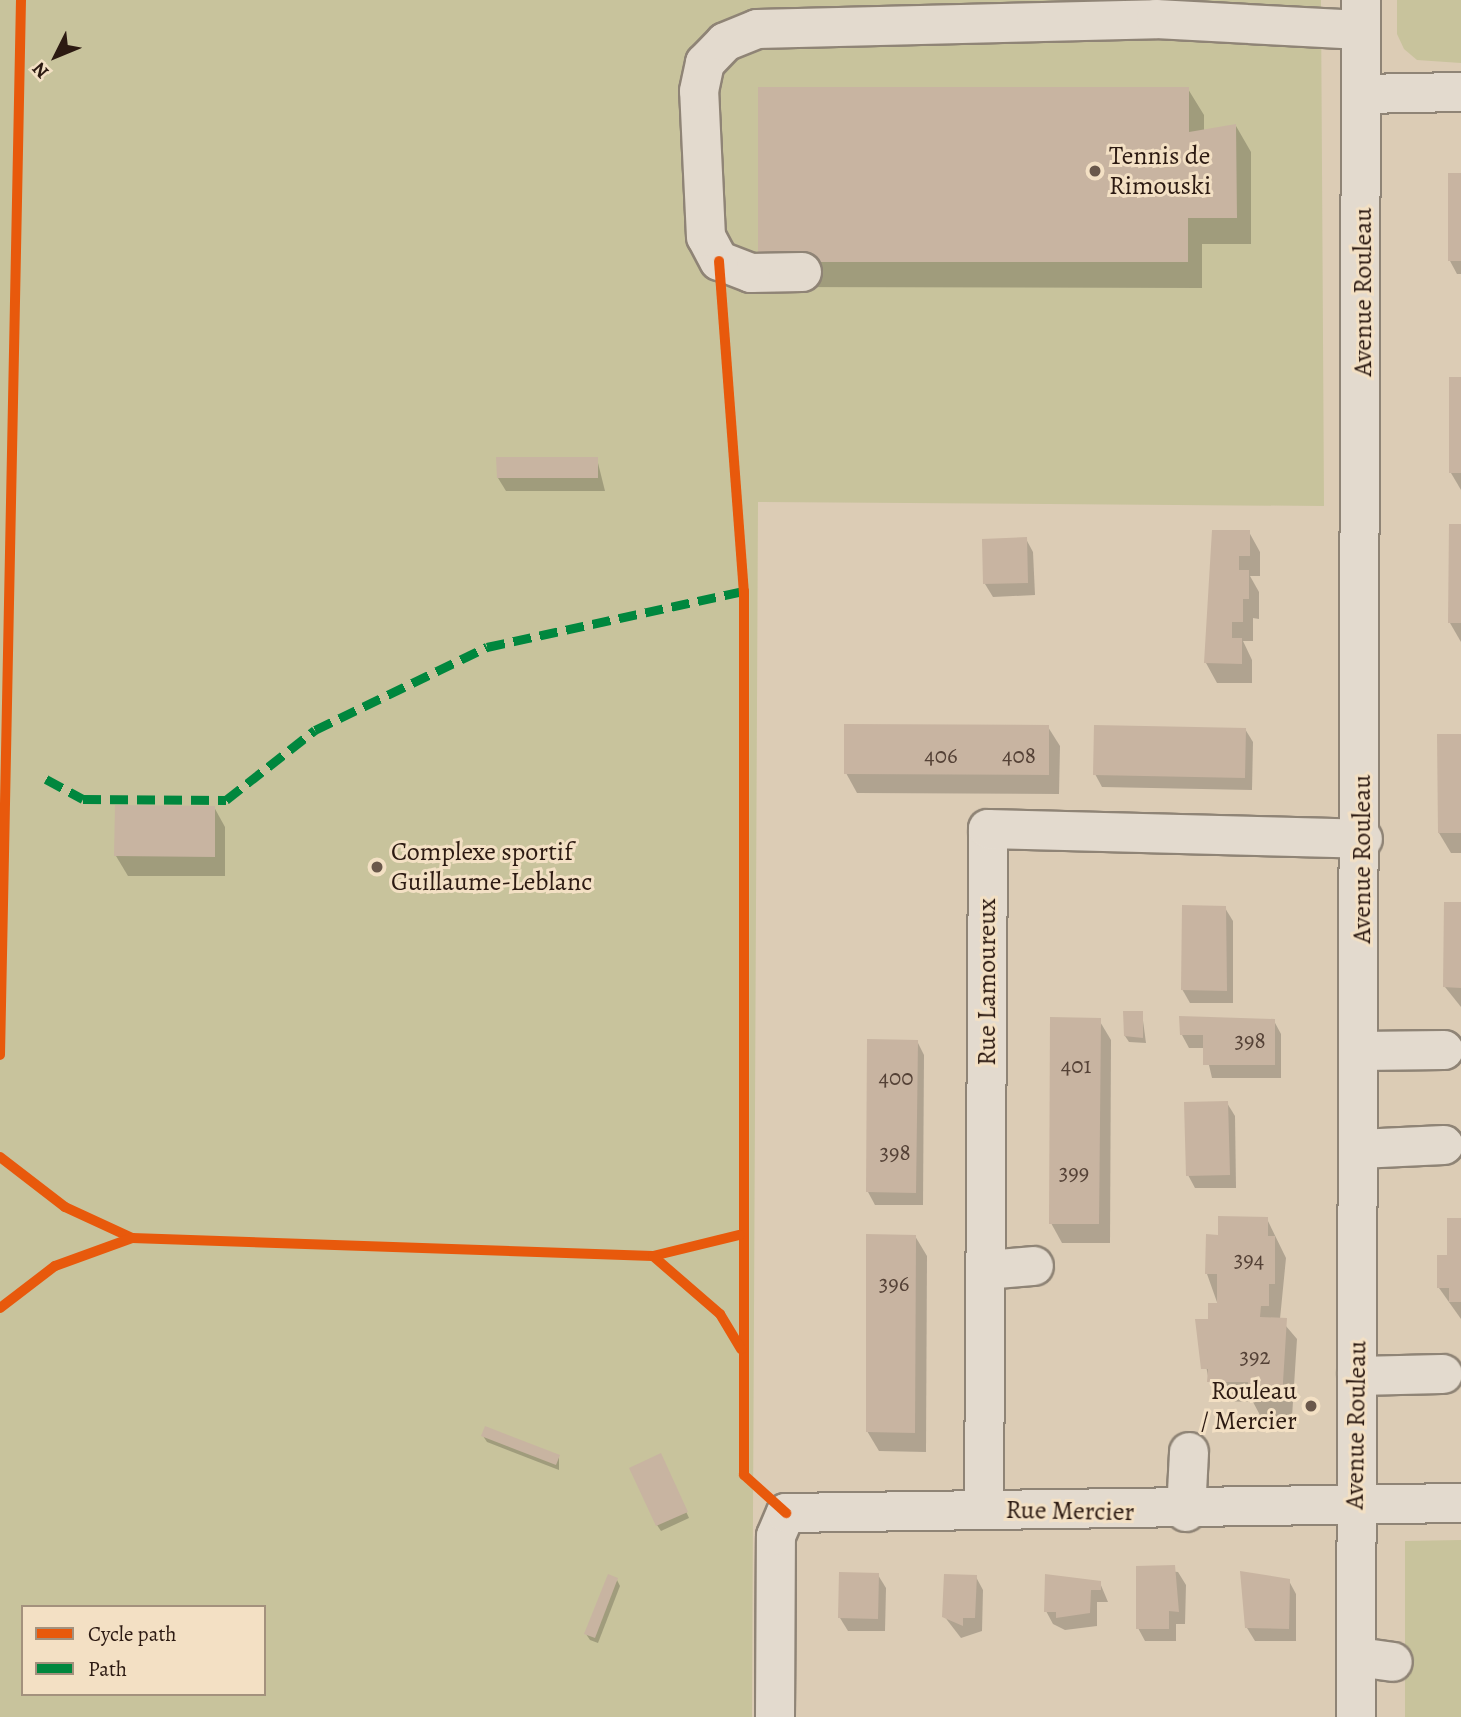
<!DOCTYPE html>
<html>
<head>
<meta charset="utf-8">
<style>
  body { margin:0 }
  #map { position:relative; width:1461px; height:1717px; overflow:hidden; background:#dcccb5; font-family:Alegreya,serif }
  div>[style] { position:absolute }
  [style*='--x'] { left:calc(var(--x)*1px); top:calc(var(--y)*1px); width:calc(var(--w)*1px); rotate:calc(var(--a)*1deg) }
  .green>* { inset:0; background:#c8c39c }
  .shadow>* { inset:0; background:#0003 }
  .building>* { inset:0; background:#c8b4a1 }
  .roads { filter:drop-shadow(2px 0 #8f8476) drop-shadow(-2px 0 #8f8476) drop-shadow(0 2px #8f8476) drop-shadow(0 -2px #8f8476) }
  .minor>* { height:38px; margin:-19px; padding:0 19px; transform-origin:19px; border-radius:19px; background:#e3dace }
  .quiet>* { height:9px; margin-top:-4.5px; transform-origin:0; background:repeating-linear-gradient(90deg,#00873e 0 18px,transparent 0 27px) }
  .cycleway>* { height:10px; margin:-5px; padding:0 5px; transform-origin:5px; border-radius:5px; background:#e8590c }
  .dots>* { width:19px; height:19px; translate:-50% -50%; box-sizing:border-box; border:4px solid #f3e0c4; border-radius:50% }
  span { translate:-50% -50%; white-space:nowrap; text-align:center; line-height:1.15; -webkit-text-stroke:6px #f3e0c4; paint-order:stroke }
  .number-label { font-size:23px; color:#544136 }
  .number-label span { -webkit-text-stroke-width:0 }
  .poi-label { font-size:26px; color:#2c1a12 }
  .left { translate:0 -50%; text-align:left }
  .right { translate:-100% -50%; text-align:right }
  .street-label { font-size:26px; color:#2c1a12 }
  .legend { position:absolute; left:21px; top:1605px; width:245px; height:91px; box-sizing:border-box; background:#f3e0c4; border:2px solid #a3917d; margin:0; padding:9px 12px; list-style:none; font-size:21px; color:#2c1a12 }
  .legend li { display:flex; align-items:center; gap:14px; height:35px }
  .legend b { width:35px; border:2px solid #a3917d }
  .north { position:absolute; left:21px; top:21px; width:70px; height:70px; -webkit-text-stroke:5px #f3e0c4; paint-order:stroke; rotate:227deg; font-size:19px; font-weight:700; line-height:28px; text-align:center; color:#2c1a12 }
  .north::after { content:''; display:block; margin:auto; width:24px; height:32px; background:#2c1a12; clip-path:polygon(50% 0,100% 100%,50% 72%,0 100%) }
</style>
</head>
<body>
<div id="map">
  <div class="green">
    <div style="clip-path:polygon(evenodd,0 0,1321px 0,1324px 506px,758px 502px,752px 1717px,0 1717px,0 0,23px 1607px,264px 1607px,264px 1694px,23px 1694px,23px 1607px)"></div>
    <div style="clip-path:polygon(1397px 0,1461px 0,1461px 63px,1417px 60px,1404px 49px,1397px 34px)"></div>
    <div style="clip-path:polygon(1461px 1540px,1461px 1717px,1405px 1717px,1405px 1541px)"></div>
  </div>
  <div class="shadow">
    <div style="clip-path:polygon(1188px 89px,1204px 115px,1204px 131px,1236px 126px,1251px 152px,1251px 244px,1202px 244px,1202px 288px,775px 287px,760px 261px)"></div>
    <div style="clip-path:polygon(1461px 175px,1461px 274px,1457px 274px,1450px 261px)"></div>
    <div style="clip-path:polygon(1461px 378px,1461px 490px,1451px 473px)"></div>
    <div style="clip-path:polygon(597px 459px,605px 491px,506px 491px,498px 478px)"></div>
    <div style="clip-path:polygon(1461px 526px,1461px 642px,1450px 623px)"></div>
    <div style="clip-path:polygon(1214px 532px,1249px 532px,1260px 552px,1260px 576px,1250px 576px,1259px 592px,1259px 619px,1253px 618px,1253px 641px,1243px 641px,1252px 660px,1252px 683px,1217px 683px,1206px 663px)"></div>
    <div style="clip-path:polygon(1026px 539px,1033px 552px,1035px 595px,993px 597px,985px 584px)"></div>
    <div style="clip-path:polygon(1048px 727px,1060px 746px,1059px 794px,857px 793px,846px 773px)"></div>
    <div style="clip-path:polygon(1245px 729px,1253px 742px,1252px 790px,1102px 787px,1095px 774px)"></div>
    <div style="clip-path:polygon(1461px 736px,1461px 853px,1451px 853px,1439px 833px)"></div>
    <div style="clip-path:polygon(214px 807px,225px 827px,225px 876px,128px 876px,116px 856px)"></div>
    <div style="clip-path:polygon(1461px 904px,1461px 1007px,1445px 987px)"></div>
    <div style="clip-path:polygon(1225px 908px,1233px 921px,1233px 1003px,1190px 1003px,1182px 989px)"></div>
    <div style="clip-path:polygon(1142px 1013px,1146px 1043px,1129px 1042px,1125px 1036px)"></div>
    <div style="clip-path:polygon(1099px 1020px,1111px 1040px,1110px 1243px,1062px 1243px,1051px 1223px)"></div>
    <div style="clip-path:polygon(1274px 1021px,1281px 1034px,1281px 1078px,1212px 1078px,1205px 1048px,1189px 1048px,1182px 1035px)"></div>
    <div style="clip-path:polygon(917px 1041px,924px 1055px,923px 1205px,875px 1205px,868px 1192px)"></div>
    <div style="clip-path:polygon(1227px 1103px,1235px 1116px,1236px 1188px,1195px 1188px,1188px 1175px)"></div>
    <div style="clip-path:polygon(1267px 1219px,1286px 1258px,1280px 1319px,1297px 1339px,1292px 1417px,1261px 1417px,1253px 1402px,1221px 1401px,1209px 1381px,1197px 1321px,1209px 1321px,1218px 1305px,1207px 1274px,1220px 1237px)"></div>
    <div style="clip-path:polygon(1461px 1220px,1461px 1319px,1439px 1288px)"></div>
    <div style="clip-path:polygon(915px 1236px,927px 1256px,926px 1452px,879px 1451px,867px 1431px)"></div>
    <div style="clip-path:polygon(483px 1436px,559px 1456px,559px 1470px,487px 1442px)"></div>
    <div style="clip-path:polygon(663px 1461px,689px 1518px,661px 1531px,657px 1525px)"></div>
    <div style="clip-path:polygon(1138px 1568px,1178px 1572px,1186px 1585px,1185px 1624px,1176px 1624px,1176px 1641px,1145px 1641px,1138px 1628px)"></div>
    <div style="clip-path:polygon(878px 1575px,886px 1588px,885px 1631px,848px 1631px,840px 1618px)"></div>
    <div style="clip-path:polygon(976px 1577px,983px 1590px,982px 1631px,961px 1638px,944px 1616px)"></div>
    <div style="clip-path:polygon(617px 1580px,620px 1586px,598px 1643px,590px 1640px,586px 1634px)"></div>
    <div style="clip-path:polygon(1289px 1581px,1296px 1594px,1296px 1641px,1255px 1641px,1247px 1628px)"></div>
    <div style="clip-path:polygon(1100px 1583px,1108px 1602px,1097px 1602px,1097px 1626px,1065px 1630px,1053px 1624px,1046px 1611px)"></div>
  </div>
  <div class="building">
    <div style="clip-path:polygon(758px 87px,1189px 87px,1189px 132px,1236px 124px,1237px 218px,1188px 218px,1188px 262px,758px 262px)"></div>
    <div style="clip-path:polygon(1448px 173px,1461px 173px,1461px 261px,1448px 261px)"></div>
    <div style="clip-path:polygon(1449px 377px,1461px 377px,1461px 473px,1449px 473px)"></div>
    <div style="clip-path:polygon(496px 457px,598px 457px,598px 478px,497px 478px)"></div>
    <div style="clip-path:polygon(1449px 524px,1461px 524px,1461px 623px,1448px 623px)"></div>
    <div style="clip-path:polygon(1212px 530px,1250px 530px,1250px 556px,1239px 556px,1239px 570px,1249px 570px,1249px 599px,1243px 599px,1243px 622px,1232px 622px,1232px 638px,1242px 638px,1242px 664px,1204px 663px)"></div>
    <div style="clip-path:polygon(1027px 537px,1028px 583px,983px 584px,982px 539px)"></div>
    <div style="clip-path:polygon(844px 724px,1049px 725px,1049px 775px,844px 774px)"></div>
    <div style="clip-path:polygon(1094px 725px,1246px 728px,1245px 778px,1093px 775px)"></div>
    <div style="clip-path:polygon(1437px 734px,1461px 734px,1461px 833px,1438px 833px)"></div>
    <div style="clip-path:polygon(115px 805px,215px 806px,215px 857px,114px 856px)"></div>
    <div style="clip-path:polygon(1444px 902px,1461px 902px,1461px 988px,1443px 987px)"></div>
    <div style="clip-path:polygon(1182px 905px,1226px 906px,1227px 991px,1181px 990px)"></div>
    <div style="clip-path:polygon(1123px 1011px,1143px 1011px,1143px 1038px,1124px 1036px)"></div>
    <div style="clip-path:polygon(1179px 1016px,1275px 1019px,1275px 1065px,1203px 1065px,1203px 1035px,1180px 1035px)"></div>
    <div style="clip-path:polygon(1050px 1017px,1101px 1018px,1099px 1224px,1049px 1224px)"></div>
    <div style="clip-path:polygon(867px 1039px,918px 1040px,916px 1193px,866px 1192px)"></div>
    <div style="clip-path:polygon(1228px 1101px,1230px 1175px,1186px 1176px,1184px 1102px)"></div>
    <div style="clip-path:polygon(1218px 1216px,1268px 1217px,1268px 1236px,1275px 1236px,1275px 1284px,1269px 1284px,1269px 1306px,1261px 1306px,1260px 1317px,1287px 1318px,1282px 1398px,1248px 1397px,1248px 1382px,1207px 1382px,1208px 1369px,1201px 1369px,1195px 1319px,1208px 1319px,1208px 1303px,1217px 1303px,1217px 1274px,1205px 1274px,1206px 1234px,1218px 1235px)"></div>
    <div style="clip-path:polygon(1447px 1218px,1461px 1218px,1461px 1302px,1449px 1302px,1449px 1288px,1437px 1288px,1437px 1255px,1447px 1255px)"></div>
    <div style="clip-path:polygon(866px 1234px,916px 1235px,915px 1433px,866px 1432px)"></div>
    <div style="clip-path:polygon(485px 1426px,560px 1455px,556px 1465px,481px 1436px)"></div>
    <div style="clip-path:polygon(661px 1453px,688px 1512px,656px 1526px,629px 1468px)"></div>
    <div style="clip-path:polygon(1175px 1565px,1179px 1612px,1169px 1611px,1169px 1629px,1136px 1629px,1136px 1566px)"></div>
    <div style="clip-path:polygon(1240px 1571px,1290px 1579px,1289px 1629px,1245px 1628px)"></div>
    <div style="clip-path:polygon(839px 1572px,879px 1573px,878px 1619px,838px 1618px)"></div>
    <div style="clip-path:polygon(608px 1574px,618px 1578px,595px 1638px,584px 1634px)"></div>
    <div style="clip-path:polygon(944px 1574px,977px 1575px,975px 1618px,963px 1618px,963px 1626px,942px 1617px)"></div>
    <div style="clip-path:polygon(1045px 1574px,1101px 1581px,1101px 1590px,1091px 1590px,1090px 1613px,1056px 1618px,1056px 1612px,1044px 1612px)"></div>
  </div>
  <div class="roads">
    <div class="minor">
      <div style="--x:1363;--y:94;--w:98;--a:-1.2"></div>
      <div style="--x:802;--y:272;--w:51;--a:178.9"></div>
      <div style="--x:751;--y:273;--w:34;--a:-159"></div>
      <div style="--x:719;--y:261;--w:27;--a:-118"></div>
      <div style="--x:706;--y:237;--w:146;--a:-92.7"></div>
      <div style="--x:699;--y:91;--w:29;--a:-78"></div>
      <div style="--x:705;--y:63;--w:29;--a:-46"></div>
      <div style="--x:725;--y:42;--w:35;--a:-22"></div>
      <div style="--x:757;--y:29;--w:399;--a:-1.4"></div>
      <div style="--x:1156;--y:19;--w:205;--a:3.1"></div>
      <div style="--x:1360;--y:1051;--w:84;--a:-0.7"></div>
      <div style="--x:1359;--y:1149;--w:85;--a:-2.7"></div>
      <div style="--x:986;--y:1270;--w:48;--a:-4.8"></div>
      <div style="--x:1357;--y:1376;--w:86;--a:-1.3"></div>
      <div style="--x:984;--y:1510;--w:681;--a:-89.66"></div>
      <div style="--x:988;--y:829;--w:375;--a:1.5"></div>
      <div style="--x:1186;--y:1512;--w:60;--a:-87.1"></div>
      <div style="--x:1358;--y:1657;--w:35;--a:8"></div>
      <div style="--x:775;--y:1717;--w:181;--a:-89.7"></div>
      <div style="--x:776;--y:1536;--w:25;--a:-67"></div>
      <div style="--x:786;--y:1513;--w:675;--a:-0.85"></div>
      <div style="--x:1356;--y:1717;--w:1717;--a:-89.83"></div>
    </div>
  </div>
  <div class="quiet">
    <div style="--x:46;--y:779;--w:42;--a:28.4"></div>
    <div style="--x:83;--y:799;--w:143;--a:0.4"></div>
    <div style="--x:226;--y:800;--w:113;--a:-38.2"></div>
    <div style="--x:315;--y:730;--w:191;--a:-25.8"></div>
    <div style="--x:487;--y:647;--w:263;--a:-12.3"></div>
  </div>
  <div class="cycleway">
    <div style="--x:719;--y:261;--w:331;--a:85.7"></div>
    <div style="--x:744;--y:591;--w:884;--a:90"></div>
    <div style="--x:744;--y:1475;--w:57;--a:42.1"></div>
    <div style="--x:0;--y:1055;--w:1055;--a:-88.86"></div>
    <div style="--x:0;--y:1157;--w:82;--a:37.6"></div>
    <div style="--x:65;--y:1207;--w:74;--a:24.8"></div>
    <div style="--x:132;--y:1238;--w:521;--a:1.98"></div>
    <div style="--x:653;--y:1256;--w:89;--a:-13.7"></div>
    <div style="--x:653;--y:1256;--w:89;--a:40.9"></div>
    <div style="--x:720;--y:1314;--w:41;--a:59"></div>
    <div style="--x:0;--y:1308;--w:69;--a:-37.4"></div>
    <div style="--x:55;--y:1266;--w:82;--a:-20"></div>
  </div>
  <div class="dots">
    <div style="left:1095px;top:171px;background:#6a584b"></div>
    <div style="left:377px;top:867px;background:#6a584b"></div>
    <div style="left:1311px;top:1406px;background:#6a584b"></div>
  </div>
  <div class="number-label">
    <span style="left:941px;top:756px">406</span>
    <span style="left:1019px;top:756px">408</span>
    <span style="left:1250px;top:1041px">398</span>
    <span style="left:1076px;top:1066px">401</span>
    <span style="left:896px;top:1078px">400</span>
    <span style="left:895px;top:1153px">398</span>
    <span style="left:1074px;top:1173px">399</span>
    <span style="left:1249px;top:1260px">394</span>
    <span style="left:894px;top:1284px">396</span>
    <span style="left:1255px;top:1357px">392</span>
  </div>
  <div class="poi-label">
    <span class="left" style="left:1109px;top:171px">Tennis de<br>Rimouski</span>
    <span class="left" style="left:391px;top:867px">Complexe sportif<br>Guillaume-Leblanc</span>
    <span class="right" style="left:1297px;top:1406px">Rouleau<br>/ Mercier</span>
  </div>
  <div class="street-label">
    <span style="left:1363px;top:292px;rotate:-90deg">Avenue Rouleau</span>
    <span style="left:1362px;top:859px;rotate:-90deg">Avenue Rouleau</span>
    <span style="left:987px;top:982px;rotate:-90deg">Rue Lamoureux</span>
    <span style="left:1356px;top:1425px;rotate:-89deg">Avenue Rouleau</span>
    <span style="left:1070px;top:1511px;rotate:1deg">Rue Mercier</span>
  </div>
  <ul class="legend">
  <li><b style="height:9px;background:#e8590c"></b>Cycle path</li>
  <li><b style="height:9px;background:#00873e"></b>Path</li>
  </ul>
  <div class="north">N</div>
</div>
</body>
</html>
